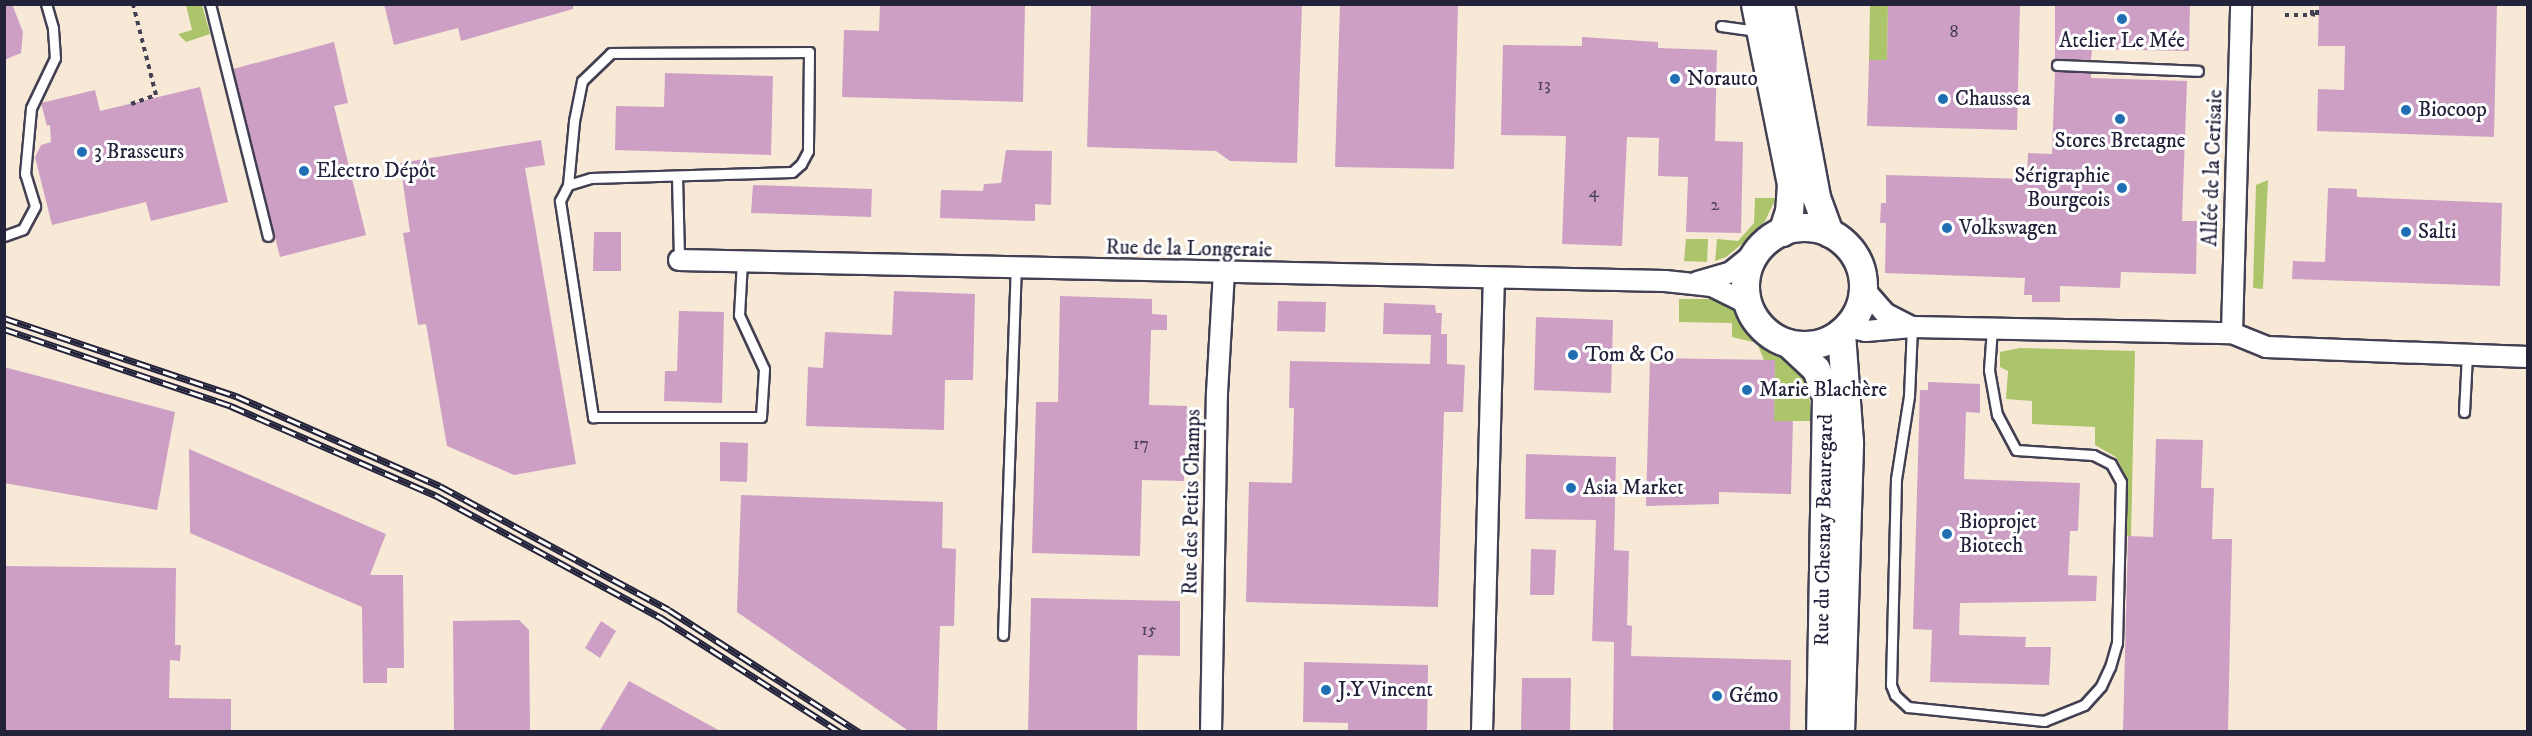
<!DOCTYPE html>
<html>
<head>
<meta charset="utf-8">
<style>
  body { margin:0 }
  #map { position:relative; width:2532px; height:736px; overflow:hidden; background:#f7e9d6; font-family:"IM FELL DW Pica",serif }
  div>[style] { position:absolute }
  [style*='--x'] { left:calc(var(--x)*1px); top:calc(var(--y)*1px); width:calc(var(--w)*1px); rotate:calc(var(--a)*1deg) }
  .green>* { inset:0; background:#acc46a }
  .building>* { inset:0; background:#cd9fc5 }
  .path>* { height:4px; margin-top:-2px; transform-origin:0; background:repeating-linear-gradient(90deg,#424052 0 4.5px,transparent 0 9px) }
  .roads { filter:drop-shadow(2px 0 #424052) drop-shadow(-2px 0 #424052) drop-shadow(0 2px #424052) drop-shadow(0 -2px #424052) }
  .service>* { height:9px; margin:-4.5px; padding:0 4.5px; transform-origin:4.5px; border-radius:4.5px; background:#fff }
  .minor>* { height:20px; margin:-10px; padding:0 10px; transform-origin:10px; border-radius:10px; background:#fff }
  .secondary>* { height:27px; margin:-13.5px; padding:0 13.5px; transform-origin:13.5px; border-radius:13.5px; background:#fff }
  .secondary>.ring { margin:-13.5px; padding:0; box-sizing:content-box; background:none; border:27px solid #fff; border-radius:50% }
  .rail>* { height:7px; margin-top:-3.5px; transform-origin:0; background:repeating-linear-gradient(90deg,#fff 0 14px,#22223b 0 28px); box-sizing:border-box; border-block:2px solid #22223b }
  .dots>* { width:16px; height:16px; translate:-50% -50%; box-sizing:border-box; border:3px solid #fff; border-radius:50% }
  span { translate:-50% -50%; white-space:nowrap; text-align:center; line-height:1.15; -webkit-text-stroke:6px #fff; paint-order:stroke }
  .number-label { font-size:18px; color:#4d415e }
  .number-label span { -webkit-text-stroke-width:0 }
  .poi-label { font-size:21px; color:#22223b }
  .left { translate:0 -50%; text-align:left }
  .right { translate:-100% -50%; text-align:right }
  .street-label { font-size:21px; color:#22223b }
  .frame { position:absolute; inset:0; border:6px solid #22223b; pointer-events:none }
</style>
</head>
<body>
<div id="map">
  <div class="green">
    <div style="clip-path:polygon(186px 5px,202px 5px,210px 34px,186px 42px,178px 34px,192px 30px)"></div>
    <div style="clip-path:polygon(1870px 5px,1888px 5px,1887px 60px,1869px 60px)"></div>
    <div style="clip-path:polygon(2268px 180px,2263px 289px,2253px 288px,2256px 185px)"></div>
    <div style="clip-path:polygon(1755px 198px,1776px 198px,1765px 221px,1748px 239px,1726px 257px,1715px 261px,1717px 239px,1738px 241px,1754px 223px)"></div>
    <div style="clip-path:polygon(1686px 239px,1708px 239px,1707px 262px,1684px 261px)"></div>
    <div style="clip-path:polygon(1679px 299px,1713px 299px,1733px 306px,1753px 334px,1782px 354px,1806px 378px,1813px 421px,1774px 421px,1775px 361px,1764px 360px,1757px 343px,1732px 337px,1732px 323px,1679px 322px)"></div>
    <div style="clip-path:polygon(2020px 348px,2135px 351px,2131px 537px,2126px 535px,2126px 476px,2116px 457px,2095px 445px,2095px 427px,2032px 424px,2032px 401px,2006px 399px,2008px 371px,2000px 367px,2000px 352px)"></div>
  </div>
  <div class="building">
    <div style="clip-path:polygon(4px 4px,12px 4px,23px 32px,21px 53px,4px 60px)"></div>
    <div style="clip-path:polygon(384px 4px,573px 4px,573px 9px,461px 41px,458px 28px,394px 45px)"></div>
    <div style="clip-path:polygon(880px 4px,1025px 4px,1023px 102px,842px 97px,844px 30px,879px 31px)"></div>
    <div style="clip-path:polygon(1091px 4px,1302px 4px,1297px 163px,1230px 161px,1216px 151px,1087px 147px)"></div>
    <div style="clip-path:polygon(1340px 4px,1458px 4px,1454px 169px,1335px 167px)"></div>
    <div style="clip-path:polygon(1888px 4px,2020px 4px,2017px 130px,1867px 126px,1869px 60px,1887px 60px)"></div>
    <div style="clip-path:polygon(2055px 4px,2190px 4px,2189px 51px,2092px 49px,2091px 60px,2055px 59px)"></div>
    <div style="clip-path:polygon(2319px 4px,2497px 4px,2494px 137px,2317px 131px,2318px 89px,2344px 90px,2345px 46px,2318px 46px)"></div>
    <div style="clip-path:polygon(1582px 37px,1658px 42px,1658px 48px,1717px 50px,1715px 141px,1743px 142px,1741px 233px,1686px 232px,1688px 177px,1658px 176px,1659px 138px,1627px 137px,1622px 246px,1562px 244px,1566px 136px,1501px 135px,1503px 45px,1582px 46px)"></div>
    <div style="clip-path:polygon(334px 42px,348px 103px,334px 106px,366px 235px,280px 257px,233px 69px)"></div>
    <div style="clip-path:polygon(2055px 71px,2091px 73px,2091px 78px,2187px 81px,2182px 221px,2197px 221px,2196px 274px,2121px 272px,2120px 288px,2060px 286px,2060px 302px,2032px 302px,2032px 295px,2024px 295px,2025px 278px,1885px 273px,1886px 223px,1880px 223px,1881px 203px,1886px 203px,1886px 175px,2027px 179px,2028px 153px,2052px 154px)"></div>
    <div style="clip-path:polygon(665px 73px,773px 76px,771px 155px,615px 150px,616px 106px,664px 107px)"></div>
    <div style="clip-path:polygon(200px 87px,228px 202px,151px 221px,146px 202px,52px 225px,35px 157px,41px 145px,51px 142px,50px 125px,47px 126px,41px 103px,95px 90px,100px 111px)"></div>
    <div style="clip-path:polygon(541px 140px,545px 165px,525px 168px,576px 464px,514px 475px,447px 446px,426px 324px,418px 325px,403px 233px,410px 232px,400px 163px)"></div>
    <div style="clip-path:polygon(1006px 150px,1052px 151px,1051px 205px,1035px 204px,1035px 221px,940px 218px,941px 190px,983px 191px,984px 184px,1001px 183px)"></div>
    <div style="clip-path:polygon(753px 185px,872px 189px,871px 217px,751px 213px)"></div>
    <div style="clip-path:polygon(2328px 188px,2357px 189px,2357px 197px,2502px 203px,2500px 286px,2292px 279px,2293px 261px,2325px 262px)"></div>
    <div style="clip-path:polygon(594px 232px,621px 232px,621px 271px,593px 271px)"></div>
    <div style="clip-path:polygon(894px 291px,975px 294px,973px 380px,945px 380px,944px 430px,806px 426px,808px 367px,823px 368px,825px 332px,892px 335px)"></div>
    <div style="clip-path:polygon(1060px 296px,1152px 299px,1152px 314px,1167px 315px,1167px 330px,1151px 330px,1149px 405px,1187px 406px,1189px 448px,1185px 449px,1184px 481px,1142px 480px,1140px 556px,1032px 553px,1036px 402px,1058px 402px)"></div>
    <div style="clip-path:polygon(1278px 301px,1326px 302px,1325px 332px,1277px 331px)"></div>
    <div style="clip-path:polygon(1384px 303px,1435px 305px,1436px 313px,1442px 313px,1441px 334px,1447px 334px,1447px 364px,1465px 365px,1463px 412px,1444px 412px,1438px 607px,1246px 602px,1249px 482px,1292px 483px,1294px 408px,1289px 408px,1290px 361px,1430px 364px,1431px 335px,1383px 334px)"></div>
    <div style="clip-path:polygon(679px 311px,724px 312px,722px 403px,664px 401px,665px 371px,677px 371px)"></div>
    <div style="clip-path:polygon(1536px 317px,1613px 320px,1611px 393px,1534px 390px)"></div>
    <div style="clip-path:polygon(1650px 358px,1775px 360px,1774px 421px,1793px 421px,1791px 494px,1719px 492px,1719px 504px,1646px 506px)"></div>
    <div style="clip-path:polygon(4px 367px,175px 412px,157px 510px,4px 483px)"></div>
    <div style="clip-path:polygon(1928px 382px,1980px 384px,1980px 413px,1966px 412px,1964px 479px,2080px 483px,2078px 531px,2070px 531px,2068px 575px,2097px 576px,2096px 601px,1960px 603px,1959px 635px,2026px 637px,2025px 647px,2051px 647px,2049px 685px,1930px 682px,1932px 630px,1913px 629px,1920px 390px,1928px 390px)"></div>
    <div style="clip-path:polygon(2156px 439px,2203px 440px,2201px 488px,2214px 488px,2212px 539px,2232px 539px,2228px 732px,2123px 731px,2128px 536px,2153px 537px)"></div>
    <div style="clip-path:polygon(720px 442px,748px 443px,747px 482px,720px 481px)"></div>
    <div style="clip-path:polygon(189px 449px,386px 534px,370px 575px,403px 575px,404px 668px,387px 668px,387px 683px,363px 683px,362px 607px,190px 533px)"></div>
    <div style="clip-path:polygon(1526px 454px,1616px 457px,1614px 550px,1629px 551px,1627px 625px,1632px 626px,1631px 656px,1791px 660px,1790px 732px,1613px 732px,1614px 642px,1592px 641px,1596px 520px,1525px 519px)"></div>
    <div style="clip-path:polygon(741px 495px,943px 502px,942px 548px,956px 549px,954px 626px,940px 626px,937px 732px,910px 732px,737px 612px)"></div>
    <div style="clip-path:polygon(1531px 549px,1556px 550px,1554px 595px,1530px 595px)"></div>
    <div style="clip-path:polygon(4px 566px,176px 568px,175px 645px,181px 645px,180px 661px,170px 660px,169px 698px,231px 699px,231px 730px,4px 732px)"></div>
    <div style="clip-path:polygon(1031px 598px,1180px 601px,1180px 656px,1138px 655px,1137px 732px,1028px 732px)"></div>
    <div style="clip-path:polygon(519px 620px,529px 630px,530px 732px,454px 732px,453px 621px)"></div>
    <div style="clip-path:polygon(601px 621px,616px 631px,600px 658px,585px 648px)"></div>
    <div style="clip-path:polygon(1304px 662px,1428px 665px,1427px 732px,1348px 732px,1348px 723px,1303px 722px)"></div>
    <div style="clip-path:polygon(1522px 678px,1571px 678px,1570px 732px,1521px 732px)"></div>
    <div style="clip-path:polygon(629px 681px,722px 732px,599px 732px)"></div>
  </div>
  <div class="path">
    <div style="--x:2311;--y:14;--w:6;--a:9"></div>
    <div style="--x:2317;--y:15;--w:11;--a:-90"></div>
    <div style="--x:2285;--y:15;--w:27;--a:0"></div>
    <div style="--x:2312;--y:15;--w:11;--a:-90"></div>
    <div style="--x:131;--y:104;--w:27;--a:-20"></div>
    <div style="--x:156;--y:95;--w:94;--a:-104.2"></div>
  </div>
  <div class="roads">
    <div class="service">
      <div style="--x:210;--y:4;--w:239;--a:76"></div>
      <div style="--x:1721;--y:26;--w:36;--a:8"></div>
      <div style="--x:2057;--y:65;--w:141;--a:2.4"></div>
      <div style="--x:677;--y:176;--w:84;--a:88.6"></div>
      <div style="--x:568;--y:185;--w:64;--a:-84.6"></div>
      <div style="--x:574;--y:121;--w:41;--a:-78.7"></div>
      <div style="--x:582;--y:81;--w:40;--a:-44"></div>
      <div style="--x:611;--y:53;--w:198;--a:-0.3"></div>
      <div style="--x:809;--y:52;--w:99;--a:90.6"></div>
      <div style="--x:808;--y:151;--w:15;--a:118"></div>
      <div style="--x:801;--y:164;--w:12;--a:138"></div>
      <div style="--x:792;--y:172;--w:201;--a:178.3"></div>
      <div style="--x:591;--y:178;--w:24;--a:163"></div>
      <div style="--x:568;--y:185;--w:18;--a:117"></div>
      <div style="--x:560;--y:201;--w:219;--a:81.3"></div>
      <div style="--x:593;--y:417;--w:168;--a:0"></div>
      <div style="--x:761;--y:417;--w:48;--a:-86.4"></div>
      <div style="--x:764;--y:369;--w:60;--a:-114.8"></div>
      <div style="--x:739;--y:315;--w:54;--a:-86.8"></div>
      <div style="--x:4;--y:236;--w:20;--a:-20"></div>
      <div style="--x:23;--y:229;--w:26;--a:-62"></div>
      <div style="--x:35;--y:206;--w:34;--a:-107"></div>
      <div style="--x:25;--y:174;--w:66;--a:-84.8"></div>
      <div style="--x:31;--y:108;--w:55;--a:-64.4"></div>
      <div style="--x:55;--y:58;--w:30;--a:-94"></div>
      <div style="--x:53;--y:28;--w:25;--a:-106"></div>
      <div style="--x:1912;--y:327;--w:69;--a:92.5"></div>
      <div style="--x:1909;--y:396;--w:84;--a:98.9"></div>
      <div style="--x:1896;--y:479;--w:206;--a:91.4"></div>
      <div style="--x:1891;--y:685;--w:11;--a:68"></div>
      <div style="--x:1895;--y:695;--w:18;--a:43"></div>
      <div style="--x:1908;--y:707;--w:137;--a:5.9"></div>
      <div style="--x:2044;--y:721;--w:43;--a:-21.8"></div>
      <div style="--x:2084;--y:705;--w:25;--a:-48"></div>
      <div style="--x:2101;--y:686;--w:21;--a:-65"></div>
      <div style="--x:2110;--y:667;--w:25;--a:-74"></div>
      <div style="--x:2117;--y:643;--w:161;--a:-88.6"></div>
      <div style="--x:2121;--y:482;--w:21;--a:-119"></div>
      <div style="--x:2111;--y:464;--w:20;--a:-153"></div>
      <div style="--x:2093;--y:455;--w:77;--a:-176.3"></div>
      <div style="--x:2016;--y:450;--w:40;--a:-118"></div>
      <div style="--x:1997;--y:415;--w:46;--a:-100.1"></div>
      <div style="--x:1989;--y:370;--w:42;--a:-85.9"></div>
      <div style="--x:2464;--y:412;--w:57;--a:-87"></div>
      <div style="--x:1003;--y:635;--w:367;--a:-88"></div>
    </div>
    <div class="minor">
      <div style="--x:679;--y:260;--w:986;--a:1.22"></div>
      <div style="--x:1665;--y:281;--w:47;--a:6.1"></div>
      <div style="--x:1712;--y:286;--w:40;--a:26.6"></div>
      <div style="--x:1697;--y:282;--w:35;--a:-16"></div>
      <div style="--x:1731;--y:272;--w:33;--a:-39"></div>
      <div style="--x:1863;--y:288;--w:35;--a:49"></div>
      <div style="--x:1886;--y:314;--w:29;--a:27"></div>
      <div style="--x:1847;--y:327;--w:19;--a:12"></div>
      <div style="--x:1866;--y:331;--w:46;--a:-5"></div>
      <div style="--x:1912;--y:327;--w:320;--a:1.1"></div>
      <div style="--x:2232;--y:333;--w:37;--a:22"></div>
      <div style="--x:2266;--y:347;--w:262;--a:2.2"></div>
      <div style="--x:2232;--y:333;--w:329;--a:-88.4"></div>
      <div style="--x:1211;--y:732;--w:339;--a:-89"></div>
      <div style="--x:1217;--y:393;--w:120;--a:-86.7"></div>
      <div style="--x:1482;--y:732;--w:453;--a:-88.5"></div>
    </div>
    <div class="secondary">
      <div style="--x:1755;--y:4;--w:184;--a:78.7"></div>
      <div style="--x:1791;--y:184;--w:27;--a:94"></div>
      <div style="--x:1789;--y:211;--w:22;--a:108"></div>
      <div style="--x:1780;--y:4;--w:196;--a:79.4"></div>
      <div style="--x:1816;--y:197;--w:38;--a:70"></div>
      <div class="ring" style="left:1745px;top:227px;width:91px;height:91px"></div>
      <div style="--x:1788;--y:343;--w:38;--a:43"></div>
      <div style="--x:1816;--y:369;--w:30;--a:70"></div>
      <div style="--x:1826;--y:397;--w:335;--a:91"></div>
      <div style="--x:1840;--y:732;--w:290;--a:-88.2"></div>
      <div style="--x:1849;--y:442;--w:110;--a:-94.2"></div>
    </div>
  </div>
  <div class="rail">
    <div style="--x:4;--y:318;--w:245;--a:18.6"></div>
    <div style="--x:236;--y:396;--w:223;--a:23.8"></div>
    <div style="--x:440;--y:486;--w:260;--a:28.4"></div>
    <div style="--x:669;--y:610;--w:226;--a:32.7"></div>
    <div style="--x:4;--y:329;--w:240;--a:18.7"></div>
    <div style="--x:231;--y:406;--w:223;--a:23.6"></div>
    <div style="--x:435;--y:495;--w:260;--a:28.5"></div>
    <div style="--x:663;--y:619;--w:210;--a:32.6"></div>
  </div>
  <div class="dots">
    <div style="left:2122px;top:19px;background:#1f6fb2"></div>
    <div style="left:1675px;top:79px;background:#1f6fb2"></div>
    <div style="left:1943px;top:99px;background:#1f6fb2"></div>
    <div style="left:2406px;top:110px;background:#1f6fb2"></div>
    <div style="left:2120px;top:119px;background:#1f6fb2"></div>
    <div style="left:82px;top:152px;background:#1f6fb2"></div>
    <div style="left:304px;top:171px;background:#1f6fb2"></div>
    <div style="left:2122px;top:188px;background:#1f6fb2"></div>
    <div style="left:1947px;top:228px;background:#1f6fb2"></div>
    <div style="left:2406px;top:232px;background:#1f6fb2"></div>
    <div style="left:1573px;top:355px;background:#1f6fb2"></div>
    <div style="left:1747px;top:390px;background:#1f6fb2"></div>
    <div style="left:1571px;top:488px;background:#1f6fb2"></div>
    <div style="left:1947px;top:534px;background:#1f6fb2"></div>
    <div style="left:1326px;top:690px;background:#1f6fb2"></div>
    <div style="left:1717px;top:696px;background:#1f6fb2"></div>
  </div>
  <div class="number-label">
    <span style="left:1954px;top:32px">8</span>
    <span style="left:1544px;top:85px">13</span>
    <span style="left:1594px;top:192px">4</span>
    <span style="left:1715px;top:205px">2</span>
    <span style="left:1141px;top:444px">17</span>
    <span style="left:1149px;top:630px">15</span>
  </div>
  <div class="poi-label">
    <span style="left:2122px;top:41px">Atelier Le Mée</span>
    <span class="left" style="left:1687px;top:79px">Norauto</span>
    <span class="left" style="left:1955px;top:99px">Chaussea</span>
    <span class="left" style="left:2418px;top:110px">Biocoop</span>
    <span style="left:2120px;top:141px">Stores Bretagne</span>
    <span class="left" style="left:94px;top:152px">3 Brasseurs</span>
    <span class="left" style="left:316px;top:171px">Electro Dépôt</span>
    <span class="right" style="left:2110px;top:188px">Sérigraphie<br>Bourgeois</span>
    <span class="left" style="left:1959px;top:228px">Volkswagen</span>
    <span class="left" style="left:2418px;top:232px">Salti</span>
    <span class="left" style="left:1585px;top:355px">Tom &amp; Co</span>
    <span class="left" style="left:1759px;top:390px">Marie Blachère</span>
    <span class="left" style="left:1583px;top:488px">Asia Market</span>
    <span class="left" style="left:1959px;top:534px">Bioprojet<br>Biotech</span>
    <span class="left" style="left:1338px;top:690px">J.Y Vincent</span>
    <span class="left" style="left:1729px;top:696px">Gémo</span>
  </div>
  <div class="street-label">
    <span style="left:2213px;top:168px;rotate:-88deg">Allée de la Cerisaie</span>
    <span style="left:1189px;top:249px;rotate:1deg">Rue de la Longeraie</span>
    <span style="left:1192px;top:502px;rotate:-89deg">Rue des Petits Champs</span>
    <span style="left:1824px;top:530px;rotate:-89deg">Rue du Chesnay Beauregard</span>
  </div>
  <div class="frame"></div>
</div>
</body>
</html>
